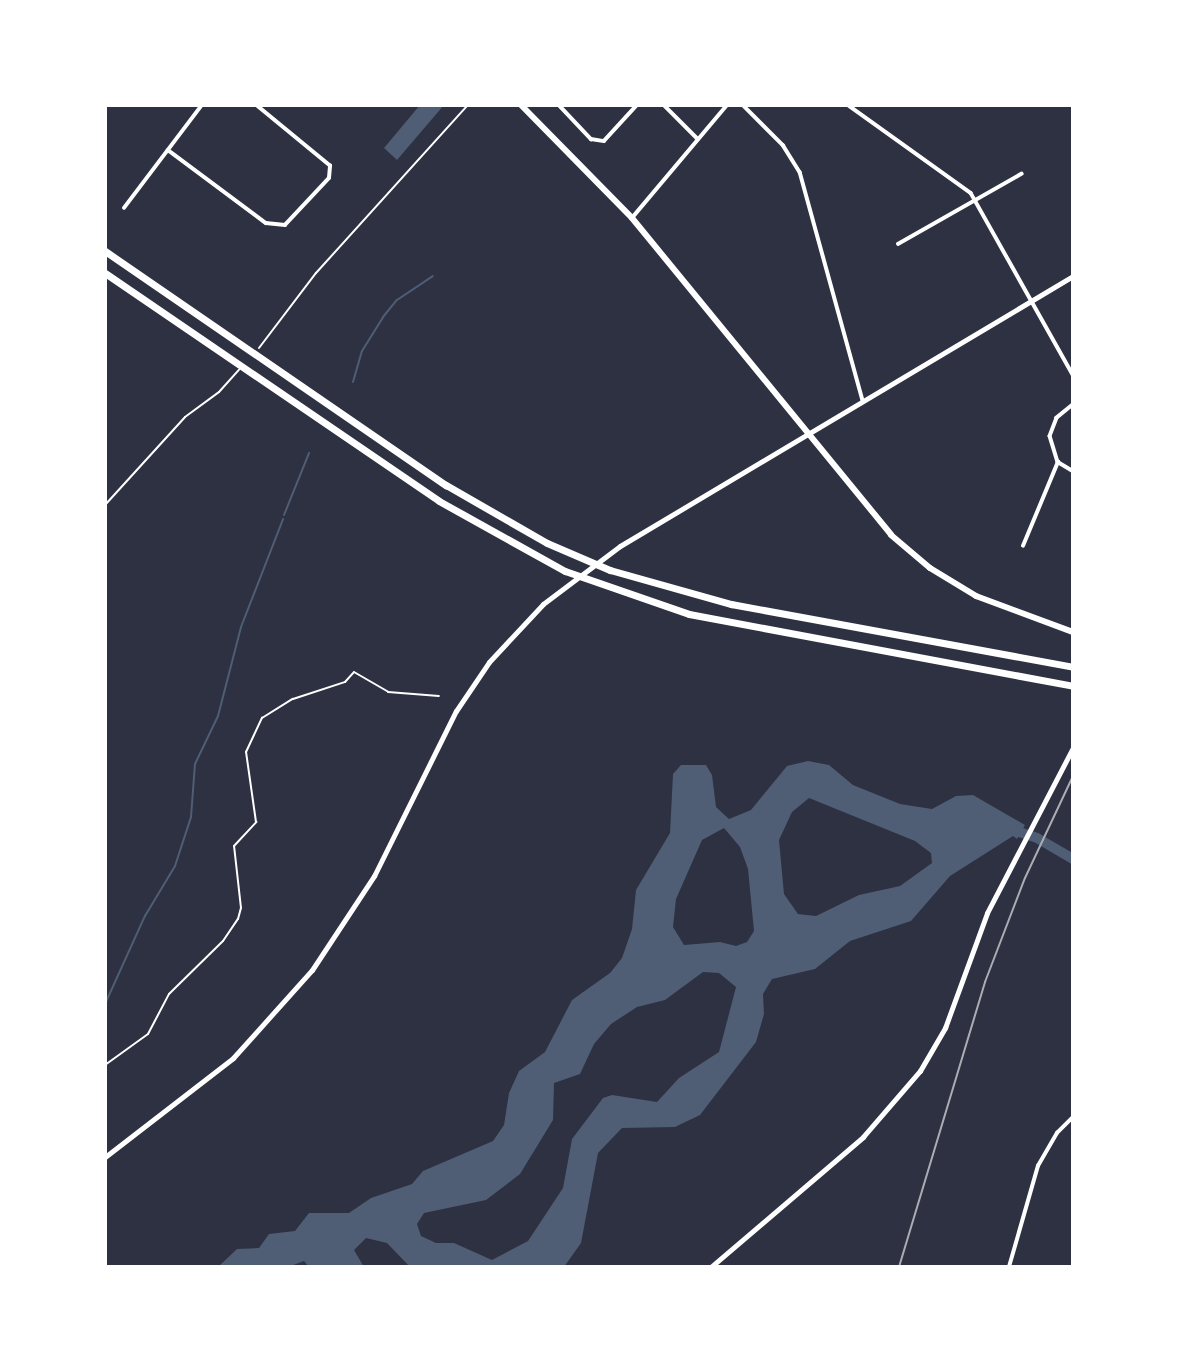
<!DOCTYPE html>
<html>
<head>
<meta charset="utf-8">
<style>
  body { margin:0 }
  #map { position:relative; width:1178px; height:1372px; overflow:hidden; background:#2d3142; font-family:Literata,serif }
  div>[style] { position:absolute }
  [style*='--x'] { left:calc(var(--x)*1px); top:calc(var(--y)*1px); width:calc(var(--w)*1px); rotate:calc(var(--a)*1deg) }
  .water>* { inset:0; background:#4f5d75 }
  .stream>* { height:2px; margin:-1px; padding:0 1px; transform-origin:1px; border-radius:1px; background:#4f5d75 }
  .river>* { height:10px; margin:-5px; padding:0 5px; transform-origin:5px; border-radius:5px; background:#4f5d75 }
  .path>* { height:2px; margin:-1px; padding:0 1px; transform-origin:1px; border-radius:1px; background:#fff }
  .minor>* { height:3.5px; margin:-1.75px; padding:0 1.75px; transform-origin:1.75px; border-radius:1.75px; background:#fff }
  .tertiary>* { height:4.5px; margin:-2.25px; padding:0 2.25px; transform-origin:2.25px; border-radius:2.25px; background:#fff }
  .secondary>* { height:5px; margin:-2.5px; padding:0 2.5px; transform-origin:2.5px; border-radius:2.5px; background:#fff }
  .primary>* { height:6px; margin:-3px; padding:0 3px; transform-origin:3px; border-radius:3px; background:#fff }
  .motorway>* { height:7px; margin:-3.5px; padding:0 3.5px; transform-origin:3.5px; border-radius:3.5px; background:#fff }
  .rail>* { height:2px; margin:-1px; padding:0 1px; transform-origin:1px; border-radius:1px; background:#abadb3 }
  span { translate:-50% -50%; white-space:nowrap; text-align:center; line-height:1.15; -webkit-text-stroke:7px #fff; paint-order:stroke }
  .frame { position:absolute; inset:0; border:107px solid #fff; pointer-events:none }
</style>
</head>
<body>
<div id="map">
  <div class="water">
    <div style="clip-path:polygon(420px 105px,444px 105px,397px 160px,384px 148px)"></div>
    <div style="clip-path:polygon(evenodd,808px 761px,829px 765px,853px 785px,900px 804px,932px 809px,956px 796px,973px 795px,1025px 825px,1017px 839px,1013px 836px,950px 876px,911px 921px,850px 941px,815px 969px,772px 979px,763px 994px,764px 1014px,756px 1042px,700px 1115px,675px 1127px,622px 1128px,598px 1153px,581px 1243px,564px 1267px,410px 1267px,387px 1243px,366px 1238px,354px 1250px,364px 1267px,309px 1267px,304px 1261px,288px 1267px,218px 1267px,237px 1249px,259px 1248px,269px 1234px,295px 1231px,309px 1213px,349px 1213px,371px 1198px,412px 1184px,423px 1171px,493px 1141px,504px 1125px,509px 1093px,519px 1071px,545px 1052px,572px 1000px,610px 973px,622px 958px,632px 929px,636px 890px,670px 833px,673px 774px,681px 765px,706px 765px,712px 775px,716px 807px,729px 819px,751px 810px,787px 766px,808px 761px,809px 798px,915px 841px,931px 853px,932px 863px,900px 886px,859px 895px,816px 916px,798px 914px,784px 894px,779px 840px,792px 812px,809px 798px,808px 761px,724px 828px,740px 847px,748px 869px,754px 931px,747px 942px,736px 946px,720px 942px,684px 945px,673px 927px,676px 899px,702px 840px,724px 828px,808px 761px,703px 972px,719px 973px,736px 987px,719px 1052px,679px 1078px,657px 1102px,612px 1095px,603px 1098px,572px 1139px,563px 1188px,528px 1241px,492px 1260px,454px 1243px,436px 1243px,421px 1236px,417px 1224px,424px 1213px,486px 1200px,520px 1174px,553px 1120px,554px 1083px,580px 1074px,594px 1044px,611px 1024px,637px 1007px,665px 1000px,703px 972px)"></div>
  </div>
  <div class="stream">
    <div style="--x:353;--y:382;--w:32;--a:-74"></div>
    <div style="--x:362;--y:351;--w:40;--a:-58"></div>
    <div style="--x:383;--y:317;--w:22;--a:-51"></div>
    <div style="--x:397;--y:300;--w:43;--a:-33.7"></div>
    <div style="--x:284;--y:515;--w:67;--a:-68"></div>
    <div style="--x:105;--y:1004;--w:97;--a:-65.6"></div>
    <div style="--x:145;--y:916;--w:58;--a:-59"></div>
    <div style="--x:175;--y:866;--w:52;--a:-71.9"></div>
    <div style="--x:191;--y:817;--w:53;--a:-85.7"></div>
    <div style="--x:195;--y:764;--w:53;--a:-64.4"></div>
    <div style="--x:218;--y:716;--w:92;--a:-75.5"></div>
    <div style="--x:241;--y:627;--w:116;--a:-68.7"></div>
  </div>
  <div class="river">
    <div style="--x:1010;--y:829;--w:28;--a:18"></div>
    <div style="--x:1037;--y:838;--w:42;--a:30.3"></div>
  </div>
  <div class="path">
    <div style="--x:259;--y:348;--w:94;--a:-52.8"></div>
    <div style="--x:316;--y:273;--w:227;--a:-47.9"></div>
    <div style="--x:105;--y:505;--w:119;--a:-47.7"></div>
    <div style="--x:185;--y:417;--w:42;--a:-36.3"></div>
    <div style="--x:219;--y:392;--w:30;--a:-48"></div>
    <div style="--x:105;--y:1065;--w:53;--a:-35.8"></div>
    <div style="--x:148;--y:1034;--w:45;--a:-62.3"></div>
    <div style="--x:169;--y:994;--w:76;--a:-44.5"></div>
    <div style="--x:223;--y:941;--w:27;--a:-56"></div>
    <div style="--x:238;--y:919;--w:11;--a:-75"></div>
    <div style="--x:241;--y:908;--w:62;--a:-96.4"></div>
    <div style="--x:234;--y:846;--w:33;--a:-47"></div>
    <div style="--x:256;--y:822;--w:71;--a:-98.1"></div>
    <div style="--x:246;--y:752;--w:38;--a:-65"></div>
    <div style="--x:262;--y:718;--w:36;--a:-32"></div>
    <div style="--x:293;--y:699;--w:55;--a:-18.1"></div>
    <div style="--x:345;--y:682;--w:13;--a:-48"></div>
    <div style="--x:354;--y:672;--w:39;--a:30"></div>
    <div style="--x:388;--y:692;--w:51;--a:4.5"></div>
  </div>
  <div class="minor">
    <div style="--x:559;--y:105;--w:47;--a:46.7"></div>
    <div style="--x:591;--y:139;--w:13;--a:9"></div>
    <div style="--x:604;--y:141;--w:49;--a:-47.5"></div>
    <div style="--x:664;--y:105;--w:48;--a:45"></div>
    <div style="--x:743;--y:105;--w:57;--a:45"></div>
    <div style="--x:783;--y:145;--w:32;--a:58"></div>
    <div style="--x:800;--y:172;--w:238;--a:74.6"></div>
    <div style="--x:848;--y:105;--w:151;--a:35.6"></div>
    <div style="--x:971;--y:193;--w:209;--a:60.7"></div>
    <div style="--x:168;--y:150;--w:122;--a:36.7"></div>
    <div style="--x:266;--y:223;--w:19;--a:6"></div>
    <div style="--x:285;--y:225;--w:64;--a:-46.9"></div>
    <div style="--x:329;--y:178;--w:12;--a:-85"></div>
    <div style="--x:330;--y:166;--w:96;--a:-140.5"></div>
    <div style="--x:124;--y:208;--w:129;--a:-52.9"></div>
    <div style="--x:632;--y:218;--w:148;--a:-49.9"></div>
    <div style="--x:898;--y:244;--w:142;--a:-29.6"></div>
    <div style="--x:1073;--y:405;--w:21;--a:141"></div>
    <div style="--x:1057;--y:418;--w:19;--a:111"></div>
    <div style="--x:1050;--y:436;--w:27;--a:73"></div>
    <div style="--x:1058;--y:462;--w:17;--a:31"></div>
    <div style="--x:1023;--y:546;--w:91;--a:-67.4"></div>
    <div style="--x:1009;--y:1267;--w:105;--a:-74"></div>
    <div style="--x:1038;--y:1166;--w:38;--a:-60"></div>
    <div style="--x:1057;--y:1133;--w:23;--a:-45"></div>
  </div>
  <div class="tertiary">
    <div style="--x:711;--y:1267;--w:200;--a:-40.5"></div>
    <div style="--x:863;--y:1137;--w:87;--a:-49.2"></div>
    <div style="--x:920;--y:1071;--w:50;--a:-59.8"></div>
    <div style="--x:945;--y:1028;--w:122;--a:-69.9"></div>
    <div style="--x:987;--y:913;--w:186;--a:-62.5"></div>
  </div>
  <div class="secondary">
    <div style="--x:105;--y:1157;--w:162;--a:-37.7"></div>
    <div style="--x:233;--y:1058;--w:118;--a:-48.1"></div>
    <div style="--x:312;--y:970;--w:113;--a:-56.6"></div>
    <div style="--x:374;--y:876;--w:184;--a:-63.6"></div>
    <div style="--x:456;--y:711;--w:59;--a:-56"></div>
    <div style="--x:489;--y:662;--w:79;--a:-47"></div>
    <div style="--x:543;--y:604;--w:96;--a:-37"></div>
    <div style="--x:620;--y:546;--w:527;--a:-30.8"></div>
  </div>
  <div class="primary">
    <div style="--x:521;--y:105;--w:158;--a:45.5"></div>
    <div style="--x:632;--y:218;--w:409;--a:50.7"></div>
    <div style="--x:891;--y:535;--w:51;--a:40.2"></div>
    <div style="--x:930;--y:568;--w:54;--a:31.3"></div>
    <div style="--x:976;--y:596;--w:103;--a:20.4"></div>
  </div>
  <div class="motorway">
    <div style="--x:105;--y:251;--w:414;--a:34.5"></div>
    <div style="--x:446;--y:485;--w:116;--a:29.9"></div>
    <div style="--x:547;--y:543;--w:69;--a:23.2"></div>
    <div style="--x:610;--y:570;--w:126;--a:15.7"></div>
    <div style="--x:731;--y:604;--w:348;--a:10.4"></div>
    <div style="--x:105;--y:273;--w:404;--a:34.3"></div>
    <div style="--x:439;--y:501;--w:144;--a:29.1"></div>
    <div style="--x:565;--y:571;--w:131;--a:19.1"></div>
    <div style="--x:689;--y:614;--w:391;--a:10.6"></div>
  </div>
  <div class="rail">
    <div style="--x:899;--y:1267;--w:298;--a:-73.2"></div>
    <div style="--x:985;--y:982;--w:111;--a:-69"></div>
    <div style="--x:1025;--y:878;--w:113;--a:-64.8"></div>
  </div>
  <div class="frame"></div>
</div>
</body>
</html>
